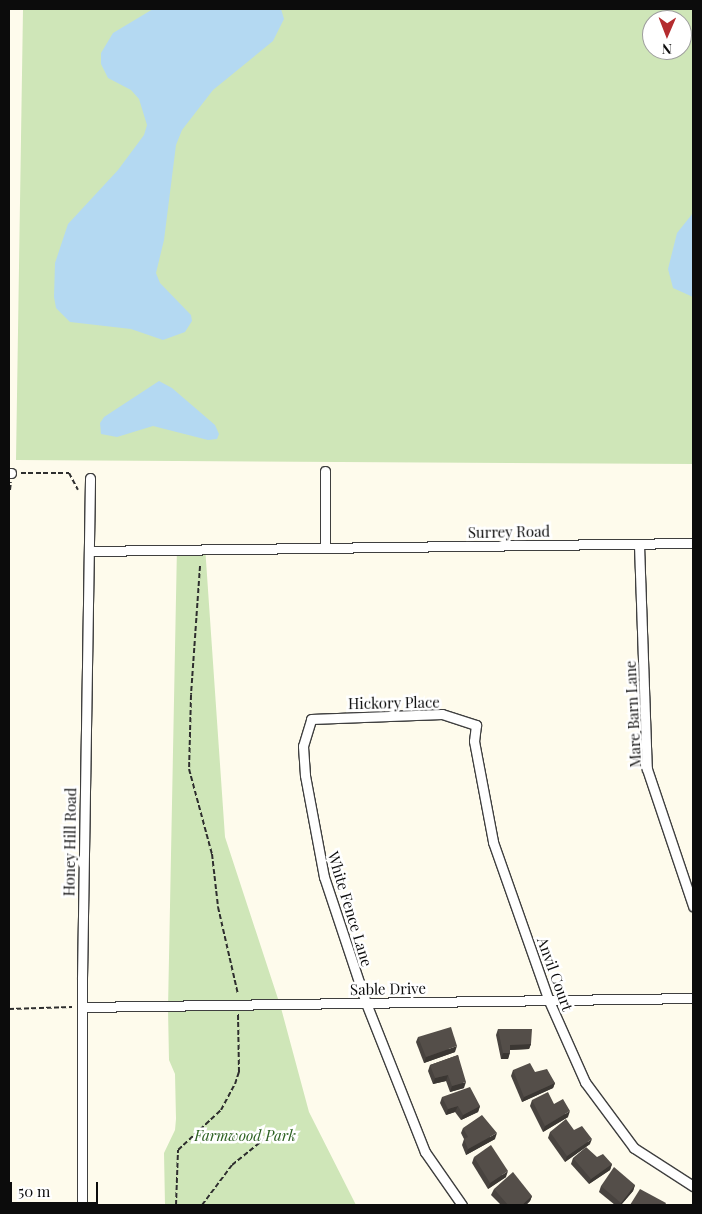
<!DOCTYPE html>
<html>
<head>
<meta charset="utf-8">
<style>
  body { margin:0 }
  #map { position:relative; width:702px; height:1214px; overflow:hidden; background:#fefbec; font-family:"Playfair Display",serif }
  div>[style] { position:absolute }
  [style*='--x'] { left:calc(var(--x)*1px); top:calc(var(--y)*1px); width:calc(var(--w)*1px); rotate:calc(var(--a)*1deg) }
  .green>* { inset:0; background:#cfe6b8 }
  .water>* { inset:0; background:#b4d9f2 }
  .path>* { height:2px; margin-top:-1px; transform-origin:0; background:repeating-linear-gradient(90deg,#2e2e2e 0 5px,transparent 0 7.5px) }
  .roads { filter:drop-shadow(1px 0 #3f3f3f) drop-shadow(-1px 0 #3f3f3f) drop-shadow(0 1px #3f3f3f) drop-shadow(0 -1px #3f3f3f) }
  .minor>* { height:9px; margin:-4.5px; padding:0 4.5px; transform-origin:4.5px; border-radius:4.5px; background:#fff }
  .wall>* { inset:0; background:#48433f }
  .shaded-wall>* { inset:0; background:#3b3733 }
  .building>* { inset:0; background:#544e49 }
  span { translate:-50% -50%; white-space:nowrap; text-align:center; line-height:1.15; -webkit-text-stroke:5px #fff; paint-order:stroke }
  .street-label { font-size:15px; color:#0c0c0c }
  .park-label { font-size:15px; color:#2c6021; font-style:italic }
  .frame { position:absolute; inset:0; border:10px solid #0c0c0c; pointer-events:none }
  .north { position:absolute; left:642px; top:10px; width:50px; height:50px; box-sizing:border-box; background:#fff; border:1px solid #9e9e9e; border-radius:50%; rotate:181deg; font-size:14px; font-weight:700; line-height:20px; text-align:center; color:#0c0c0c }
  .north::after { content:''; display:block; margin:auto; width:18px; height:22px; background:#b42c2f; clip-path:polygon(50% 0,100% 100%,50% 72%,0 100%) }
  .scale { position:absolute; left:10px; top:1182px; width:88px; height:22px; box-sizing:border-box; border:2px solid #0c0c0c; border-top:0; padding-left:6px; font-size:15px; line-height:18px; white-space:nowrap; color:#0c0c0c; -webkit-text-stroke:4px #fff; paint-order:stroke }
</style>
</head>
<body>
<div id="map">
  <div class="green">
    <div style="clip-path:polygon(evenodd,23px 9px,693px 9px,693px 464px,16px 460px,23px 9px,652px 20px,682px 20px,682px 50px,652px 50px,652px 20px)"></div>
    <div style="clip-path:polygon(177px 546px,205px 546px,225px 837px,281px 1008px,309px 1112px,356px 1205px,165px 1205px,164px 1153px,175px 1130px,176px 1119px,175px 1074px,169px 1060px,168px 1009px)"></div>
  </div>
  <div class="water">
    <div style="clip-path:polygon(153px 9px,281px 9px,284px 19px,273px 41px,213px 90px,182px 130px,176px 145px,164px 240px,156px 273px,160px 283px,191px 315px,192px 321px,185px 332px,163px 340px,131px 329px,70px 322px,56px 308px,54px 297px,55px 263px,68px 224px,118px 170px,144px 135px,147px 125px,139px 99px,131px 90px,108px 78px,101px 64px,101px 53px,113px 33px)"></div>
    <div style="clip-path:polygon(693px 213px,693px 297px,673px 288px,668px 269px,677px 233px)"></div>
    <div style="clip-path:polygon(159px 381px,172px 388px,215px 425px,219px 434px,217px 439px,208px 440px,153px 426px,117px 437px,101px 434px,100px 423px,104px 417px)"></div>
  </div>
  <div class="path">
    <div style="--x:21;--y:473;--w:48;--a:0"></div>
    <div style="--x:69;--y:473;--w:19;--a:62"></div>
    <div style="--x:10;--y:490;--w:8;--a:-83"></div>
    <div style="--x:200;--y:566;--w:129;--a:94"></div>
    <div style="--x:191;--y:695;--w:74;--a:91.5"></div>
    <div style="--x:189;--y:769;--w:88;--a:74.9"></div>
    <div style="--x:212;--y:854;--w:53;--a:83.5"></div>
    <div style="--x:218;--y:907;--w:89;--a:77.1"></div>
    <div style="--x:9;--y:1009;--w:63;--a:-1.8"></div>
    <div style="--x:176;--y:1205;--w:55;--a:-87.9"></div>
    <div style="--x:178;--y:1150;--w:59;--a:-42.9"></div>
    <div style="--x:221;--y:1110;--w:30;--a:-62"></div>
    <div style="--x:235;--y:1084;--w:13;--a:-72"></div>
    <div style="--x:239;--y:1072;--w:58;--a:-91"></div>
    <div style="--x:202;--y:1205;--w:50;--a:-53.1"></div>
    <div style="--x:232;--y:1165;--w:46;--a:-38.9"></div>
  </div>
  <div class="roads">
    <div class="minor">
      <div style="--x:9;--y:473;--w:2;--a:0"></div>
      <div style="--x:639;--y:545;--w:224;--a:88"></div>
      <div style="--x:647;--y:769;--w:145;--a:71.4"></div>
      <div style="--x:325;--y:548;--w:77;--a:-90"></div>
      <div style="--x:89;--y:551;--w:604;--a:-0.76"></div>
      <div style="--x:82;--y:1007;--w:611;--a:-0.84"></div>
      <div style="--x:82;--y:1205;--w:227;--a:-90"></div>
      <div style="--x:82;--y:978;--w:500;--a:-89.08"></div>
      <div style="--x:462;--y:1205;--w:65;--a:-124.9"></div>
      <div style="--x:425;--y:1152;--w:160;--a:-111.6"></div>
      <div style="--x:366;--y:1003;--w:133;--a:-108.4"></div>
      <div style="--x:324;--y:877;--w:104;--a:-100.6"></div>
      <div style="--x:305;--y:775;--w:29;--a:-94"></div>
      <div style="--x:303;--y:746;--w:28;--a:-73"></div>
      <div style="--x:311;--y:719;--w:131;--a:-2.2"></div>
      <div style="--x:442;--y:714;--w:36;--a:18"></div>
      <div style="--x:476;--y:725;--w:16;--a:97"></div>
      <div style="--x:474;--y:741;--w:103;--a:79.3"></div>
      <div style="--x:493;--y:842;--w:169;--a:70.6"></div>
      <div style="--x:549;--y:1001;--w:89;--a:66"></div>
      <div style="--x:585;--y:1082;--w:82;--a:53.4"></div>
      <div style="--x:634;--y:1148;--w:70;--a:32.8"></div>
    </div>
  </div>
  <div class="wall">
    <div style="clip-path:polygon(498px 1029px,531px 1044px,529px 1049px,510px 1050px,508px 1059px,501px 1059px,496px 1035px)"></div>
    <div style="clip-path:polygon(418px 1037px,455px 1052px,424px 1063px,416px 1042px)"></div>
    <div style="clip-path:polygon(458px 1055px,464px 1088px,450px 1092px,446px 1081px,433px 1084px,428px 1071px,430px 1065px)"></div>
    <div style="clip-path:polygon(513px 1070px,535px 1072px,555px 1083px,553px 1088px,522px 1102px,511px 1076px)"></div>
    <div style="clip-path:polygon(442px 1097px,480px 1106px,478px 1112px,461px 1120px,455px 1112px,446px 1115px,440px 1103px)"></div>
    <div style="clip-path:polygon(532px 1100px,554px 1104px,568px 1117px,543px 1132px,530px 1106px)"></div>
    <div style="clip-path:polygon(463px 1128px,495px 1139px,466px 1155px,462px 1145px,464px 1139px,461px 1133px)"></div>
    <div style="clip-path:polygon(574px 1130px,590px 1144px,565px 1162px,548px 1138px,550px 1132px)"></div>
    <div style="clip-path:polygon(474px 1157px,506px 1177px,488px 1189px,472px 1163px)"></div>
    <div style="clip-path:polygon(597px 1157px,612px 1164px,610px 1170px,589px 1184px,571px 1164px,573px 1158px)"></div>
    <div style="clip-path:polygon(635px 1185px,633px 1191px,621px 1205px,615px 1205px,599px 1192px,601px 1186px)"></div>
    <div style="clip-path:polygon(494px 1189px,532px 1196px,530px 1201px,526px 1205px,501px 1205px,491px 1195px)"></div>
  </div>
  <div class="shaded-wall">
    <div style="clip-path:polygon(531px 1044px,529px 1049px,508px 1050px,510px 1045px)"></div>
    <div style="clip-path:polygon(457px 1046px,455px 1052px,424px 1063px,426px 1057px)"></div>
    <div style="clip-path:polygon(503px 1053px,510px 1053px,508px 1059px,501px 1059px)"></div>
    <div style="clip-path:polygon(448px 1075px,446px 1081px,433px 1084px,435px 1078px)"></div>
    <div style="clip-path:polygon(466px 1082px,464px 1088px,450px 1092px,452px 1086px)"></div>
    <div style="clip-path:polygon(555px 1083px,553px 1088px,522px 1102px,524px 1097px)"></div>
    <div style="clip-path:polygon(458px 1106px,455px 1112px,446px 1115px,448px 1109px)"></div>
    <div style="clip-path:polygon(480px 1106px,478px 1112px,461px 1120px,463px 1115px)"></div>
    <div style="clip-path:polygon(570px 1111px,568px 1117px,543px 1132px,545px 1126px)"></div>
    <div style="clip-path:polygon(497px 1133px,495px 1139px,466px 1155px,468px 1149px)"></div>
    <div style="clip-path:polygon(592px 1139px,590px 1144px,565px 1162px,567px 1156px)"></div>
    <div style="clip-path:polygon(612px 1164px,610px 1170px,589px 1184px,591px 1179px)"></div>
    <div style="clip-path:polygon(508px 1171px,506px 1177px,488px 1189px,490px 1183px)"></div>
    <div style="clip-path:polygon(635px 1185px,633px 1191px,621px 1205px,620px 1205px,621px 1203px)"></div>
    <div style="clip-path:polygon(532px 1196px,530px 1201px,526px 1205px,522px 1205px)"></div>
  </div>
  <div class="building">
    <div style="clip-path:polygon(451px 1027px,457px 1046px,426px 1057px,418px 1037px)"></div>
    <div style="clip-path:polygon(498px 1029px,532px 1029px,531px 1044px,510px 1045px,510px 1053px,503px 1053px)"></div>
    <div style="clip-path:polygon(458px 1055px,466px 1082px,452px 1086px,448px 1075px,435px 1078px,430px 1065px)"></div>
    <div style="clip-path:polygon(530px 1063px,535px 1072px,547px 1069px,555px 1083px,524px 1097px,513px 1070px)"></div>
    <div style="clip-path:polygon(470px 1087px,480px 1106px,463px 1115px,458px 1106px,448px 1109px,442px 1097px)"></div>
    <div style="clip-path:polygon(548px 1092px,554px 1104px,563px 1099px,570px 1111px,545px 1126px,532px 1100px)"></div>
    <div style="clip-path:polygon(482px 1115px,497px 1133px,468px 1149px,464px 1139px,468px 1137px,463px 1128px)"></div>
    <div style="clip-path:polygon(566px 1119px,574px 1130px,582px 1126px,592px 1139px,567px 1156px,550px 1132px)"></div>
    <div style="clip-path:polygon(491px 1145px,508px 1171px,490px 1183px,474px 1157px)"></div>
    <div style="clip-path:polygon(586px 1147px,597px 1157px,603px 1154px,612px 1164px,591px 1179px,573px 1158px)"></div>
    <div style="clip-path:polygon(614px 1167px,635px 1185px,621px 1203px,601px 1186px)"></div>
    <div style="clip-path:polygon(513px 1172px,532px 1196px,522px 1205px,508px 1205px,494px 1189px)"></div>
    <div style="clip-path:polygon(640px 1189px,666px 1203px,665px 1205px,630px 1205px)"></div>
  </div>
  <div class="street-label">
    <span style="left:509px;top:532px;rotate:-1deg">Surrey Road</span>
    <span style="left:394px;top:703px;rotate:-1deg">Hickory Place</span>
    <span style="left:633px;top:714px;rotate:-93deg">Mare Barn Lane</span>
    <span style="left:70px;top:842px;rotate:-89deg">Honey Hill Road</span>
    <span style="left:350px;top:909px;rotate:73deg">White Fence Lane</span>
    <span style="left:555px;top:974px;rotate:70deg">Anvil Court</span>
    <span style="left:388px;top:989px;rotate:-1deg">Sable Drive</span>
  </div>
  <div class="park-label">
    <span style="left:245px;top:1136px">Farmwood Park</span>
  </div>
  <div class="frame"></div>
  <div class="north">N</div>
  <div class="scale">50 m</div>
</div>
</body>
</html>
